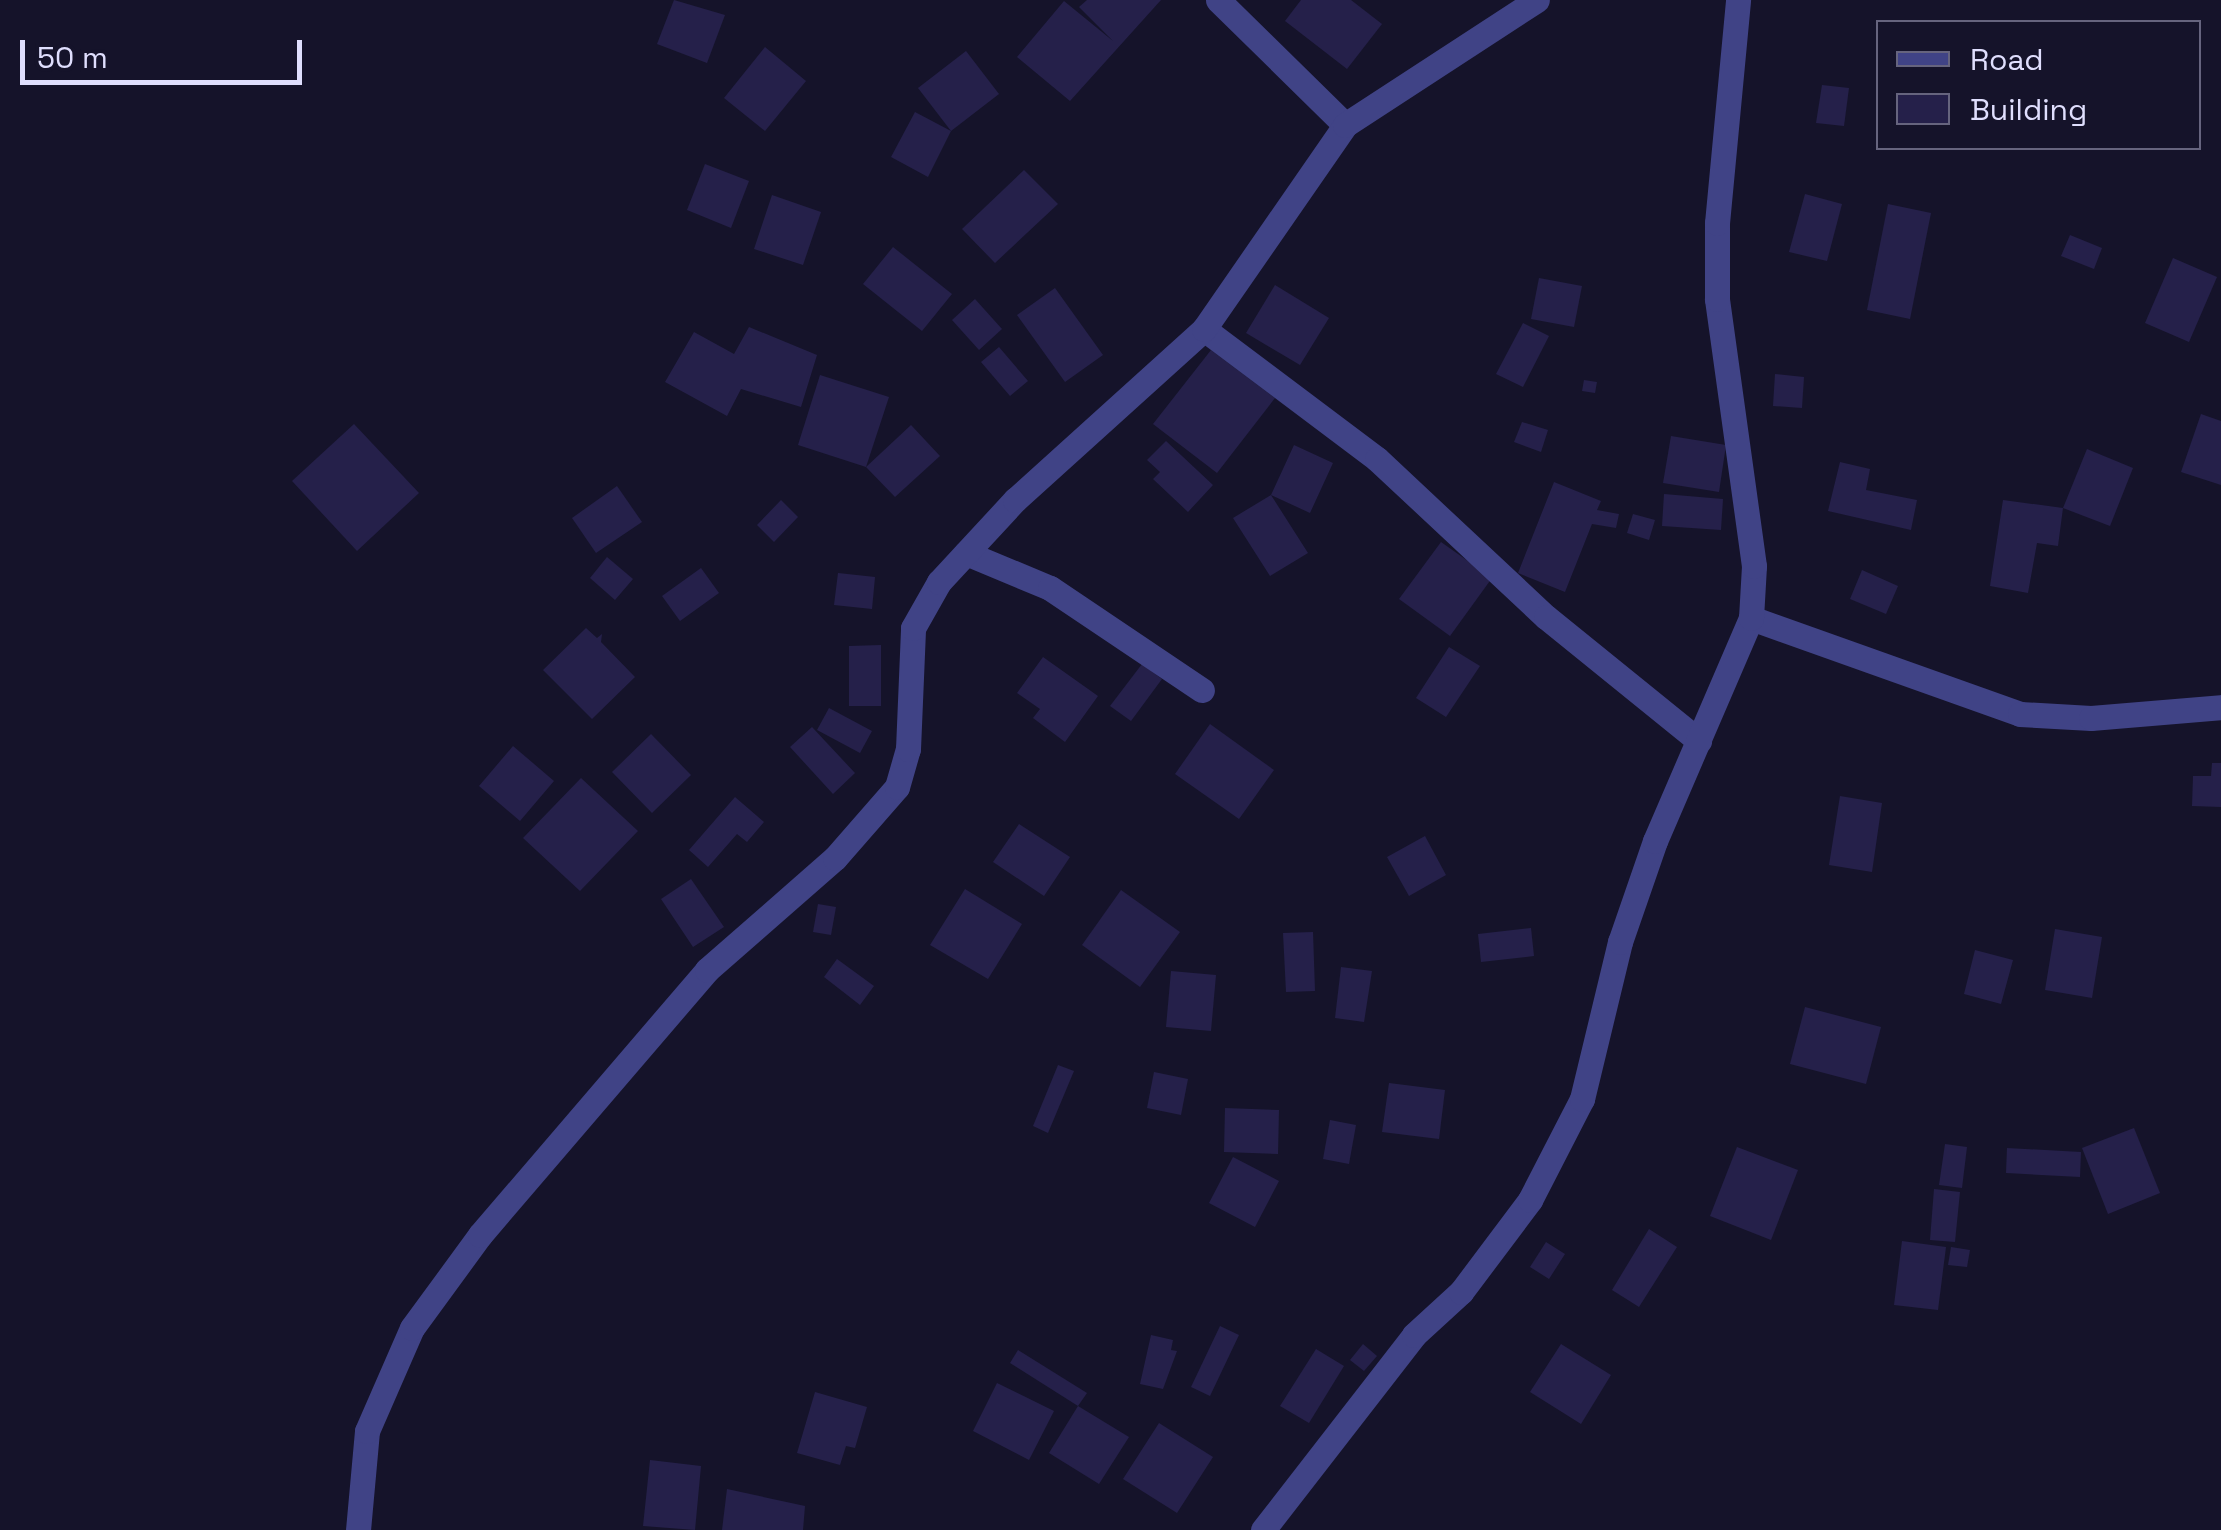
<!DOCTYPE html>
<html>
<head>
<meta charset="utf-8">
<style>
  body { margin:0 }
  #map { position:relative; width:2221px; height:1530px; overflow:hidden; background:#15132a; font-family:"Space Grotesk",sans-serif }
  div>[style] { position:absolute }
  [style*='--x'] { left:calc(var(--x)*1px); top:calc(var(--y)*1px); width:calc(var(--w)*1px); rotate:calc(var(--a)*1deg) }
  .building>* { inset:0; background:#25204a }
  .street>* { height:25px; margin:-12.5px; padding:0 12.5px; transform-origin:12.5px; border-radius:12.5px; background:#404386 }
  span { translate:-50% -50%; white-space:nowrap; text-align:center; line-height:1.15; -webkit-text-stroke:8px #15132a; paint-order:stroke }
  .legend { position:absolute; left:1876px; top:20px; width:325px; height:130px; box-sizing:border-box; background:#15132a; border:2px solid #66647e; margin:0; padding:12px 18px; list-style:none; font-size:30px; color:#dfdefd }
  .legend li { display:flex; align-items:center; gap:20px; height:50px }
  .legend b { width:50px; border:2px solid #66647e }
  .scale { position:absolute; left:20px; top:40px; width:282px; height:45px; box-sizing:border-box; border:5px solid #dfdefd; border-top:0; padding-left:12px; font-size:30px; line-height:35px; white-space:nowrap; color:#dfdefd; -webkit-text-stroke:8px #15132a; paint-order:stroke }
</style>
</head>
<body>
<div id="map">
  <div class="building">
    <div style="clip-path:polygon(674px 0,725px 15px,707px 63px,657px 44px)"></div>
    <div style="clip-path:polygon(1087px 0,1161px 0,1070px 101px,1017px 57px,1064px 1px,1113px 41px,1079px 7px)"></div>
    <div style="clip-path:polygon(1301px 0,1351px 0,1382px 24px,1347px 69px,1285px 21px)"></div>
    <div style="clip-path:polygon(765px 47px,806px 81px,765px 131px,724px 98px)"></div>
    <div style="clip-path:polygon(966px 51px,999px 94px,951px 131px,918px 88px)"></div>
    <div style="clip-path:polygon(1822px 85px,1849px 88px,1844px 126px,1816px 123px)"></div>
    <div style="clip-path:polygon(915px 112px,951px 131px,928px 177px,891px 157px)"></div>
    <div style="clip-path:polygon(705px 164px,749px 181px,731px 228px,687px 210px)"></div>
    <div style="clip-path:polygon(1024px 170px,1058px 204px,995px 263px,962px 229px)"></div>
    <div style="clip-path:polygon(1805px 194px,1842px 204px,1827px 261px,1789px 252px)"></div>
    <div style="clip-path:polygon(772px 195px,821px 212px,803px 265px,754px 249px)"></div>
    <div style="clip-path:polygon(1888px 204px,1931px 213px,1910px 319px,1867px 310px)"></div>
    <div style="clip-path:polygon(2070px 235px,2102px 248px,2094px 269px,2061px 256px)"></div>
    <div style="clip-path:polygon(893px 247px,952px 294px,922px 331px,863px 284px)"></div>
    <div style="clip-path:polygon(2173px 258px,2217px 277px,2189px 342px,2145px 323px)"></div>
    <div style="clip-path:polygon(1539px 278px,1582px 286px,1574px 327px,1531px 319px)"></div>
    <div style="clip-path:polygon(1275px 285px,1329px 318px,1300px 365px,1246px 333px)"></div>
    <div style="clip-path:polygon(1055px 288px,1103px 355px,1065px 382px,1017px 315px)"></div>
    <div style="clip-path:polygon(975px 299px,1002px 329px,979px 350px,952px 320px)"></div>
    <div style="clip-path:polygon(1523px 323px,1549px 336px,1523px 387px,1496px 374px)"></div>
    <div style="clip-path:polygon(749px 327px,817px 355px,801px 407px,741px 389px,727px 416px,665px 382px,694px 332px,734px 354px)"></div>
    <div style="clip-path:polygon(999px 347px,1028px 381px,1010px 396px,981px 362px)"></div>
    <div style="clip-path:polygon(1211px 350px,1275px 398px,1217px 473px,1153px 424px)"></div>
    <div style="clip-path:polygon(1775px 374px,1804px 377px,1802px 408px,1773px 406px)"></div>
    <div style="clip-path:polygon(820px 375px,889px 397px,866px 467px,798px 445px)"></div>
    <div style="clip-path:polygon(1584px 380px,1597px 382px,1595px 393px,1582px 391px)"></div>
    <div style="clip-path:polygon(2201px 414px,2221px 421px,2221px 485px,2181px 472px)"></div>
    <div style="clip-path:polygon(1522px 422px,1548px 430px,1541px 452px,1514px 442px)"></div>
    <div style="clip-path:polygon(354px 424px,419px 493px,357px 551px,292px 481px)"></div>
    <div style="clip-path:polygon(911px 425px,940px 456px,895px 497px,866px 467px)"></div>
    <div style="clip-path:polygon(1671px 436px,1726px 445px,1719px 492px,1663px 483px)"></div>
    <div style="clip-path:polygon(1166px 441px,1213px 485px,1188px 512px,1153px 479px,1160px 472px,1147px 460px)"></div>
    <div style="clip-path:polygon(1294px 445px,1333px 463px,1310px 513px,1271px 495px,1308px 553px,1270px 576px,1233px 518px,1271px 495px)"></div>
    <div style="clip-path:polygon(2087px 449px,2133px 468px,2110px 526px,2063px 508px)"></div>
    <div style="clip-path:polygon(1840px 462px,1870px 469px,1866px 490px,1917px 500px,1911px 530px,1828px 511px)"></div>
    <div style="clip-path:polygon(1554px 482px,1601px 501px,1597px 510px,1619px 514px,1616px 528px,1592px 524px,1565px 592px,1518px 573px)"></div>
    <div style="clip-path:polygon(617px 486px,642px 522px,596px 553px,572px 518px)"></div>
    <div style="clip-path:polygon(1664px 494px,1723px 499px,1721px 530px,1662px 526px)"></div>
    <div style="clip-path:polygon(781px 500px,798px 517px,774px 542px,757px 525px)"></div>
    <div style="clip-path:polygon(2003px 500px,2063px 508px,2058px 546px,2037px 543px,2028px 593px,1990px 586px)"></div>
    <div style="clip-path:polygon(1633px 514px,1655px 520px,1649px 540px,1627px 533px)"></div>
    <div style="clip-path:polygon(1441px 542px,1492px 578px,1450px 636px,1399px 599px)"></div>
    <div style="clip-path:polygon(607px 557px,633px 579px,615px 600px,590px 578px)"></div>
    <div style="clip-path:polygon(701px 568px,719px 593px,680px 621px,662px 596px)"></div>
    <div style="clip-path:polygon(1862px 570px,1898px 586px,1886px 614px,1850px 599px)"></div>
    <div style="clip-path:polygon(838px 573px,875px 577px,872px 609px,834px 605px)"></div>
    <div style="clip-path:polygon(586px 628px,597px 638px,602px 634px,601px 642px,635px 677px,592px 719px,543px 670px)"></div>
    <div style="clip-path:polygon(881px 645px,881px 706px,849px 706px,849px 646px)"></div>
    <div style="clip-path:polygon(1449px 647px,1480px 666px,1446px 717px,1416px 698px)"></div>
    <div style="clip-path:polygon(1043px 657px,1098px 696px,1065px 742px,1033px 718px,1040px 709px,1017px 693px)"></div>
    <div style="clip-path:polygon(1142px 664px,1162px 679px,1131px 721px,1110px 706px)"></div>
    <div style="clip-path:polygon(829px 708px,872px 731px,860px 753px,817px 730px)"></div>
    <div style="clip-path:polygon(1210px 724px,1274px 770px,1239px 819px,1175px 774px)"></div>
    <div style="clip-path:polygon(812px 727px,855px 773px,833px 794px,790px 747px)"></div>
    <div style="clip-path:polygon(651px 734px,691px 775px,652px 813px,612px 772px)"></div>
    <div style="clip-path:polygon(513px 746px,554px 781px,520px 821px,479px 786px)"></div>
    <div style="clip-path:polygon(2212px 763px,2221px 763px,2221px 807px,2192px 806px,2193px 776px,2211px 776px)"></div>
    <div style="clip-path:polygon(581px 778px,638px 831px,580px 891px,523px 838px)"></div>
    <div style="clip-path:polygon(1840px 796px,1882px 803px,1872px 872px,1829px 865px)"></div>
    <div style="clip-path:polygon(735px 797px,764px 822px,747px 842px,737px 834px,708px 867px,689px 850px)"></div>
    <div style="clip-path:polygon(1019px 824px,1070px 857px,1044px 896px,993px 862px)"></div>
    <div style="clip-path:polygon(1425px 836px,1446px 875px,1409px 896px,1387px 857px)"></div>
    <div style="clip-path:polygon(691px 879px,724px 927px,693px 947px,661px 899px)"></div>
    <div style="clip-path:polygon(965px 889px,1022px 924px,988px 979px,930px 945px)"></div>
    <div style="clip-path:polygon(1121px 890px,1180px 932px,1140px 987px,1082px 945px)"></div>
    <div style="clip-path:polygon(818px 904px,836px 907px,831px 935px,813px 932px)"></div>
    <div style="clip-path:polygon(1531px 928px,1534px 956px,1481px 962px,1478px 934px)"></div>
    <div style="clip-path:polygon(2055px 929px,2102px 937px,2092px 998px,2045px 990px)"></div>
    <div style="clip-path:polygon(1313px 932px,1315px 991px,1286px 992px,1283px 933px)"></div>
    <div style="clip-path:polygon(1975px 950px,2013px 960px,2001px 1004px,1964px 994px)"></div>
    <div style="clip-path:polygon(837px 959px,874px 986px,860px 1005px,824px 977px)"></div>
    <div style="clip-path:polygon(1341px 967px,1372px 971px,1364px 1022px,1335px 1018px)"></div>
    <div style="clip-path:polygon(1171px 971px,1216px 975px,1211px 1031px,1166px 1027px)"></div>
    <div style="clip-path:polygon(1805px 1007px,1881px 1027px,1866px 1084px,1790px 1064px)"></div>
    <div style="clip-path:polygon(1058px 1065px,1074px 1071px,1048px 1133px,1033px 1126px)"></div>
    <div style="clip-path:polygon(1154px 1072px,1188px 1079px,1181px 1115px,1147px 1108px)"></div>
    <div style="clip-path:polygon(1389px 1083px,1445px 1090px,1439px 1139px,1382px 1132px)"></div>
    <div style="clip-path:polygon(1225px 1108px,1279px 1110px,1278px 1154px,1224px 1152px)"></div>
    <div style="clip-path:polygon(1330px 1120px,1356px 1125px,1349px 1164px,1323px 1159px)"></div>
    <div style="clip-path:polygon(2134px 1128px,2160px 1193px,2108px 1214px,2082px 1148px)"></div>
    <div style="clip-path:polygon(1945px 1144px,1967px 1147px,1962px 1188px,1939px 1185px)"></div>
    <div style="clip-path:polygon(1737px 1147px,1798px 1170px,1771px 1240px,1710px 1216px)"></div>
    <div style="clip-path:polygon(2007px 1148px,2081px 1152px,2080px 1177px,2006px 1173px)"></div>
    <div style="clip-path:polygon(1233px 1157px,1279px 1181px,1255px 1227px,1209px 1203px)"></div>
    <div style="clip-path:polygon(1934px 1189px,1960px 1192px,1955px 1242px,1930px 1240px)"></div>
    <div style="clip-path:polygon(1649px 1229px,1677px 1247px,1639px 1307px,1612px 1290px)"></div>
    <div style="clip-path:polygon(1902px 1241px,1946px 1247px,1938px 1310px,1894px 1305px)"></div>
    <div style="clip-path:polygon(1546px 1242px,1565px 1254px,1549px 1279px,1530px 1267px)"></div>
    <div style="clip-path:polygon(1951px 1247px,1970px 1250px,1967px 1267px,1948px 1265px)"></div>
    <div style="clip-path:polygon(1220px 1326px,1239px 1335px,1210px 1396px,1191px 1387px)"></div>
    <div style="clip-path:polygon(1151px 1335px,1173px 1340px,1171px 1350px,1177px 1351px,1163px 1389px,1140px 1384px)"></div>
    <div style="clip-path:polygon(1363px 1344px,1377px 1356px,1364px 1371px,1350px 1360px)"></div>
    <div style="clip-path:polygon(1561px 1344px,1611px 1375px,1581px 1424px,1530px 1392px)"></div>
    <div style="clip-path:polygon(1316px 1349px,1344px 1366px,1309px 1423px,1280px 1406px)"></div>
    <div style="clip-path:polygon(1018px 1350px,1087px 1393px,1078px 1406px,1010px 1363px)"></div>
    <div style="clip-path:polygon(997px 1383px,1054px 1411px,1029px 1460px,973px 1431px)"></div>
    <div style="clip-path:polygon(815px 1392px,867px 1407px,855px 1448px,846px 1446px,840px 1465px,797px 1453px)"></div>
    <div style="clip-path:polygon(1078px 1406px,1129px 1437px,1099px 1484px,1049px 1453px)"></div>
    <div style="clip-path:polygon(1159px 1423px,1213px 1457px,1177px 1513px,1123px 1479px)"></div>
    <div style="clip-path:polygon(650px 1460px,701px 1466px,695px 1530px,643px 1526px)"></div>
    <div style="clip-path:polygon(727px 1489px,805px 1506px,803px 1530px,722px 1530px)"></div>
  </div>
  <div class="street">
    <div style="--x:1218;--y:0;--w:178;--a:44.5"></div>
    <div style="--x:1204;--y:329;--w:216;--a:36.9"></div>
    <div style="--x:1377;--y:459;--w:231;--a:43.1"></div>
    <div style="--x:1546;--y:617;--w:197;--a:39"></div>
    <div style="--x:966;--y:553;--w:91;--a:22.6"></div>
    <div style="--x:1050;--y:588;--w:183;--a:33.9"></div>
    <div style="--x:1751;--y:618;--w:286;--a:19.6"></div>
    <div style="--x:2020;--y:714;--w:71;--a:3.2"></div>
    <div style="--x:2091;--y:718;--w:130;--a:-4.8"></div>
    <div style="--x:358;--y:1530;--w:99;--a:-84.8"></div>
    <div style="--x:367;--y:1431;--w:112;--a:-66.4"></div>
    <div style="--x:412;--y:1328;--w:115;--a:-53.8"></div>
    <div style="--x:480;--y:1235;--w:349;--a:-49.4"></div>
    <div style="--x:707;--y:970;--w:170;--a:-41.2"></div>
    <div style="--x:835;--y:858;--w:94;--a:-48.9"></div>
    <div style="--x:897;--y:787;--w:40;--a:-74"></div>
    <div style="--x:908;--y:749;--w:121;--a:-87.6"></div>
    <div style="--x:913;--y:628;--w:53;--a:-60.5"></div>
    <div style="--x:939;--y:582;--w:112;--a:-47.2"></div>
    <div style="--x:1015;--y:500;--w:255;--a:-42.1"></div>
    <div style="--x:1204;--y:329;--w:248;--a:-55.3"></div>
    <div style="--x:1345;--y:125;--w:229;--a:-33.1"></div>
    <div style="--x:1263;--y:1530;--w:247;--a:-52.2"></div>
    <div style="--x:1414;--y:1335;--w:64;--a:-42.5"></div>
    <div style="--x:1461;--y:1292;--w:115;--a:-53.1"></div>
    <div style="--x:1530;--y:1200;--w:114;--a:-62.8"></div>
    <div style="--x:1582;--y:1099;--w:162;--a:-76.4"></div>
    <div style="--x:1620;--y:942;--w:107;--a:-70.9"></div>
    <div style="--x:1655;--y:841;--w:243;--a:-66.7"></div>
    <div style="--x:1751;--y:618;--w:52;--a:-86.7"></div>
    <div style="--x:1754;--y:566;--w:270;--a:-97.9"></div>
    <div style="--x:1717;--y:299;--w:76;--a:-90"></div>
    <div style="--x:1717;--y:223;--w:224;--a:-84.6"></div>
  </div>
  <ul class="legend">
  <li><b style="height:12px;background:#404386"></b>Road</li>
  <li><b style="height:28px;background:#25204a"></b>Building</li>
  </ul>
  <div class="scale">50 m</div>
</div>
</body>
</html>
